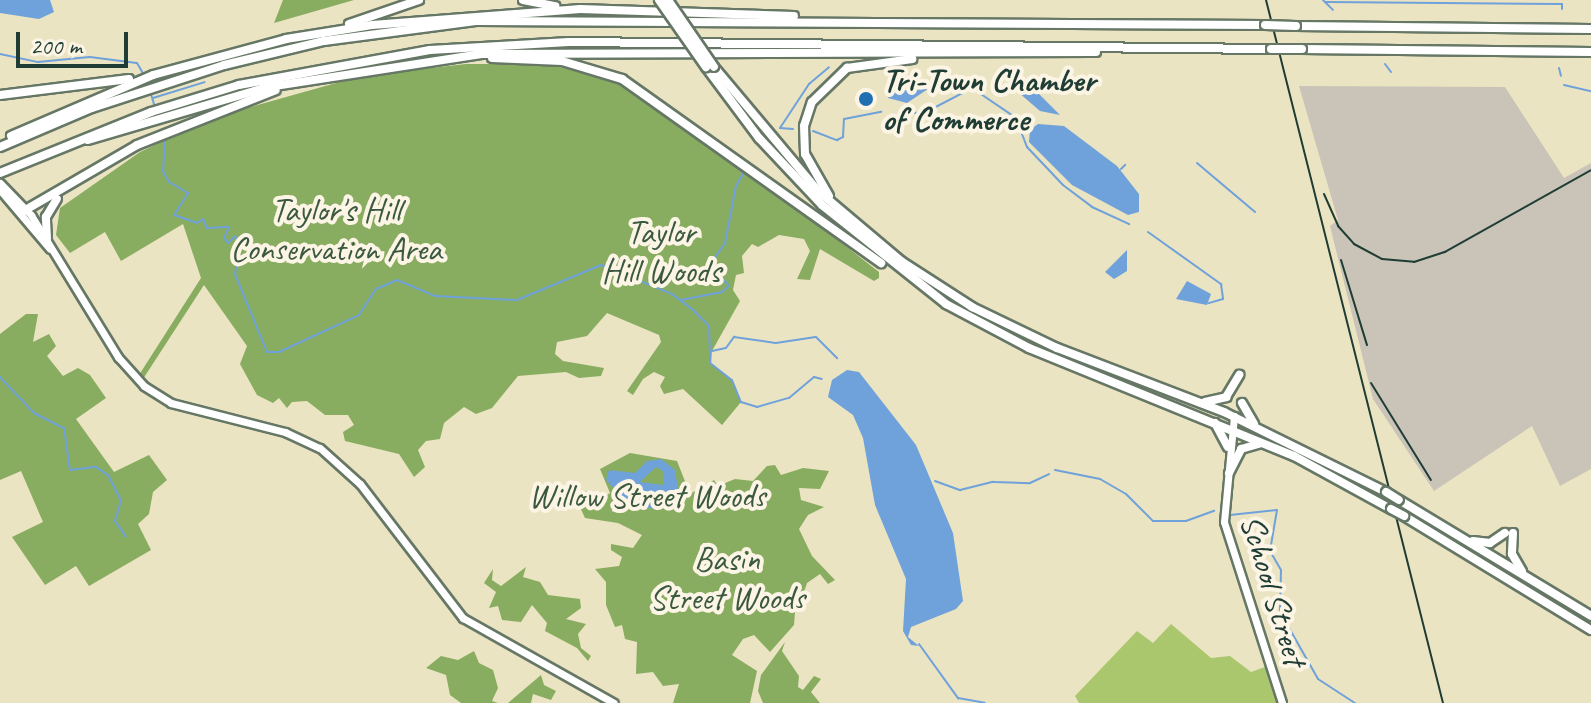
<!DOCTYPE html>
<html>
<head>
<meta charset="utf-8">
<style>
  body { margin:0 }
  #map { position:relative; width:1591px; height:703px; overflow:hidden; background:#ebe4c3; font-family:Caveat,sans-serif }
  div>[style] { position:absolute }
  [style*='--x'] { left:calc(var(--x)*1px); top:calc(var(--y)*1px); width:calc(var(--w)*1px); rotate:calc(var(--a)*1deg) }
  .industrial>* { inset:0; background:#c9c3b8 }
  .green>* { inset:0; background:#abc76d }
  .forest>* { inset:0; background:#88ac60 }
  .water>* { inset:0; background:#6fa1da }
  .stream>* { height:2px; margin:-1px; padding:0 1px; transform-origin:1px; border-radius:1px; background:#6fa1da }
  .roads { filter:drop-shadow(2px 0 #676) drop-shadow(-2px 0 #676) drop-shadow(0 2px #676) drop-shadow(0 -2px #676) }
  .major>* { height:7px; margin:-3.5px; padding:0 3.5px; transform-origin:3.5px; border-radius:3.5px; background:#fff }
  .highway>* { height:8px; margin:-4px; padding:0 4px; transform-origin:4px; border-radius:4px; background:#fff }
  .rail>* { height:2px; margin:-1px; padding:0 1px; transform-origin:1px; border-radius:1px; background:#1f3d34 }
  .bridges { filter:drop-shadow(2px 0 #676) drop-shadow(-2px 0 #676) drop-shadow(0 2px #676) drop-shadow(0 -2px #676) }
  .highway-bridge>* { height:8px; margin:-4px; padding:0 4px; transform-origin:4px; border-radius:4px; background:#fff }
  .dots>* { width:22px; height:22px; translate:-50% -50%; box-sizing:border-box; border:4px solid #fcf5e5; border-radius:50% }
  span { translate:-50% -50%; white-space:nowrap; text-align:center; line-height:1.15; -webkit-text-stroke:8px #fcf5e5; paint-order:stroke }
  .poi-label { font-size:34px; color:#1f3d34; font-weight:700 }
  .left { translate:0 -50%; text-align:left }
  .park-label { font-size:34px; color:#3b593f }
  .street-label { font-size:34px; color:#1f3d34 }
  .scale { position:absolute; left:16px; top:32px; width:112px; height:36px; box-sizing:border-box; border:4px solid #1f3d34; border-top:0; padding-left:10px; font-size:24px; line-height:28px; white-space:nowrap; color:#1f3d34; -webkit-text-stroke:6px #fcf5e5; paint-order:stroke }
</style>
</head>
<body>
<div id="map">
  <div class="industrial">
    <div style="clip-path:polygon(1299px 86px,1505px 87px,1564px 178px,1591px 163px,1591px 469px,1560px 486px,1532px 426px,1434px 491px,1373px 399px,1330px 226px,1338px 220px)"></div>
  </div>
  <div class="green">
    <div style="clip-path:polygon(1171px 624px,1211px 658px,1230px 656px,1251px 672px,1265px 667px,1279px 703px,1079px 703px,1075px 696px,1137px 631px,1153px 643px)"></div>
  </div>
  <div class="forest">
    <div style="clip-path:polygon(283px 0,354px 0,274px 23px)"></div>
    <div style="clip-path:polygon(466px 64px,548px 64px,618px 82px,794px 206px,879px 272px,879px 278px,874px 281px,820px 249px,810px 280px,797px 279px,810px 251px,804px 239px,779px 235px,758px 247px,752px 244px,742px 256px,744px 273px,736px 275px,733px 290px,740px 301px,712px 351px,711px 363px,732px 380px,741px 402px,722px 425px,683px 389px,664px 394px,660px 386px,665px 377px,654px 372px,643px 379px,633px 395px,627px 391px,661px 342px,659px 335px,607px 313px,587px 336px,557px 342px,555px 354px,563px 361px,604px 368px,601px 376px,579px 378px,566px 372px,518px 376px,492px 408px,476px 414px,464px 407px,444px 423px,440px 439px,426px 441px,418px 450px,425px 467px,414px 477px,399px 454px,345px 441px,343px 432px,354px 425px,348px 415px,325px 415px,307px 401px,292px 402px,287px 408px,279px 398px,273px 403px,257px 395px,240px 364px,247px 346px,204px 285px,143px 379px,139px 375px,201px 278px,183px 224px,121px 261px,105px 232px,70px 253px,56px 235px,60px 208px,140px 152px,211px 118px,361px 76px)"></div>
    <div style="clip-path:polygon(26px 314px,38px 314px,33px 342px,49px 334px,56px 346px,47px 356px,63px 376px,78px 368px,90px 375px,106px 398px,76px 419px,114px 472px,149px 455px,167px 480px,153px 492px,149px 514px,138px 524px,151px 550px,89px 586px,76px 566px,45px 585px,12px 537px,43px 522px,21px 471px,0 480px,0 334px)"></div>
    <div style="clip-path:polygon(630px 453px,677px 461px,690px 494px,714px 480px,718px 486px,735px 479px,753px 481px,767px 466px,775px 465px,781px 475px,803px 468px,829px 471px,820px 489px,799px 488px,801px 500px,824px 507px,808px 515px,799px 529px,812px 556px,835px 580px,828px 584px,820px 574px,807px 583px,802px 598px,785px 599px,795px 612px,794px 625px,770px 652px,754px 635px,743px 639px,732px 655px,757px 671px,750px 703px,673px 703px,679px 684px,663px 686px,653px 672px,636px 674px,637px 642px,625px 639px,622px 625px,615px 627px,606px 605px,606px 582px,595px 569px,619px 566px,622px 557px,611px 550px,611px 544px,633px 548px,642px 535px,618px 523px,585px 518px,579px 505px,585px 491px,603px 498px,610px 493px,600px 469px)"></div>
    <div style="clip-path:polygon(526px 567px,523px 577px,540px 582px,548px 595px,580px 599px,581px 608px,566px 619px,586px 624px,578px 634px,581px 648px,591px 656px,588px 661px,577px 648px,545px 631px,547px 623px,532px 605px,521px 622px,502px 620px,498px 606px,489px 608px,496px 592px,484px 583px,493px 569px,492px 580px,501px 586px)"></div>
    <div style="clip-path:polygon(785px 642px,782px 651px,799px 676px,798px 687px,803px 690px,814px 676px,821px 679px,811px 692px,820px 703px,763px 703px,758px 691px,761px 675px)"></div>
    <div style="clip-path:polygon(474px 651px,479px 663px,493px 670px,498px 688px,492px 701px,498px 703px,461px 703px,450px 695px,446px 675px,426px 668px,441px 656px,458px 660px)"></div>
    <div style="clip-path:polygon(541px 675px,544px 685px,556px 691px,551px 700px,533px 694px,531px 703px,508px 703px)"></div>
  </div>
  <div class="water">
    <div style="clip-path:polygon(0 0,50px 0,54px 12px,39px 19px,0 13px)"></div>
    <div style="clip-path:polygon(928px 89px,907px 103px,888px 98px,892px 91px)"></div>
    <div style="clip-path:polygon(1018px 92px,1038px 93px,1060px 115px,1040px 111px)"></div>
    <div style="clip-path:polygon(1038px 124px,1064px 126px,1117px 166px,1139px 194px,1139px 212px,1128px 215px,1072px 185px,1029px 142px,1030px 130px)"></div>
    <div style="clip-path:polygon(1127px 250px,1127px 271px,1114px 279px,1105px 272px)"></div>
    <div style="clip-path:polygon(1187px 281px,1211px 294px,1207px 305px,1176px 299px)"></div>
    <div style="clip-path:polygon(847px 370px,859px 372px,916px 445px,953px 533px,963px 601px,956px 609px,911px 627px,908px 637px,919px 646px,911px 645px,903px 631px,906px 579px,875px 505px,863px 438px,853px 415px,828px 397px,832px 380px)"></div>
    <div style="clip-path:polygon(evenodd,661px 459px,675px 470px,678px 489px,654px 509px,628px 504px,606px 480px,609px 470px,635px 473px,647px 461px,661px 459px,656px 467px,664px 472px,664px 485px,640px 482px,656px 467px)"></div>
  </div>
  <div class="stream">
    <div style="--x:1323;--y:0;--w:14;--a:45"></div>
    <div style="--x:1326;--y:2;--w:236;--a:0.5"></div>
    <div style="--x:1562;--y:4;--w:5;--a:90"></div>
    <div style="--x:0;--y:54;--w:39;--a:12"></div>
    <div style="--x:38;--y:62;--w:52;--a:-5.5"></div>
    <div style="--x:90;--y:57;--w:47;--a:7.3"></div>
    <div style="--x:137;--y:63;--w:16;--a:60"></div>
    <div style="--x:1385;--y:64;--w:10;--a:53"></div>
    <div style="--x:1559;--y:68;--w:8;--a:76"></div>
    <div style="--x:1564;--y:85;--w:28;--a:13"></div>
    <div style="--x:150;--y:91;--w:17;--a:73"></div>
    <div style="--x:153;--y:98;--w:54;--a:-17.1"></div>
    <div style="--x:896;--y:116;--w:32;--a:-9"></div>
    <div style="--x:928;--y:111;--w:50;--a:-27.6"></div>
    <div style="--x:972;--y:88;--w:68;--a:34.2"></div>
    <div style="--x:1028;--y:126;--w:10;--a:127"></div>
    <div style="--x:1022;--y:134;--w:14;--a:69"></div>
    <div style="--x:1027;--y:147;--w:52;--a:46.5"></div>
    <div style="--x:1063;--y:185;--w:36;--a:37"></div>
    <div style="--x:1092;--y:207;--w:41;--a:24.7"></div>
    <div style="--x:793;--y:129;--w:13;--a:-176"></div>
    <div style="--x:780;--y:128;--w:53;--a:-56.6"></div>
    <div style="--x:809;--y:84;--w:26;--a:-40"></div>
    <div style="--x:813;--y:131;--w:26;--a:21"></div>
    <div style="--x:837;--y:140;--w:7;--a:-27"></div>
    <div style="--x:843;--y:137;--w:18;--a:-87"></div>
    <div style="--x:844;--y:119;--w:38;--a:-11"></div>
    <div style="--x:165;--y:136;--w:35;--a:93"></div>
    <div style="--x:163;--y:171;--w:13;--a:61"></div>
    <div style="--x:169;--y:182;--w:22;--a:30"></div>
    <div style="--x:188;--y:193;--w:26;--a:122"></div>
    <div style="--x:174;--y:215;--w:24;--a:19"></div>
    <div style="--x:197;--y:223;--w:7;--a:-34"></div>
    <div style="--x:203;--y:219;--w:10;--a:66"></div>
    <div style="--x:207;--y:228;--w:22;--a:-3"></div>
    <div style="--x:229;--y:227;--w:12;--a:114"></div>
    <div style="--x:224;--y:238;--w:6;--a:51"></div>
    <div style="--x:228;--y:243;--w:10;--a:-45"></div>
    <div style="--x:235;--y:236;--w:13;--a:67"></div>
    <div style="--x:240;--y:248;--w:26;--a:101"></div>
    <div style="--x:235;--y:274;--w:84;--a:67.7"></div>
    <div style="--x:267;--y:352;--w:12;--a:0"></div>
    <div style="--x:279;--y:352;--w:88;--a:-24.8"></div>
    <div style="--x:359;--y:315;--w:31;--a:-57"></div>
    <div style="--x:376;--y:289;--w:23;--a:-23"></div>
    <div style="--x:397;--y:280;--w:41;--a:22.8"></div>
    <div style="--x:435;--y:296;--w:82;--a:2.8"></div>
    <div style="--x:517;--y:300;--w:91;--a:-22.6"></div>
    <div style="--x:601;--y:265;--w:77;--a:22.2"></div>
    <div style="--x:672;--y:294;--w:26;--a:37"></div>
    <div style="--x:693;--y:310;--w:23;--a:45"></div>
    <div style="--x:709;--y:326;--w:37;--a:88"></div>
    <div style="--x:710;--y:363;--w:28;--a:38"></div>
    <div style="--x:732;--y:380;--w:24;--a:68"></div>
    <div style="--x:741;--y:402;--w:17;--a:17"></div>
    <div style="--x:757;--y:407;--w:33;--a:-16"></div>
    <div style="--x:789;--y:398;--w:33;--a:-40"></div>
    <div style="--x:814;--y:377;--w:8;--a:14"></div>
    <div style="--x:1197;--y:163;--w:76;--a:40.2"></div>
    <div style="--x:1121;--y:169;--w:6;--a:-45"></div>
    <div style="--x:1148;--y:232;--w:90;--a:35.5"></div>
    <div style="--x:1221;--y:284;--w:15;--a:82"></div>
    <div style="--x:1223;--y:299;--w:15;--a:164"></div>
    <div style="--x:681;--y:300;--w:42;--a:-11"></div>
    <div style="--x:722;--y:292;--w:9;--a:-41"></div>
    <div style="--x:729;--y:286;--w:29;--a:-131"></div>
    <div style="--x:710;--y:264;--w:26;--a:-54"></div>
    <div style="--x:725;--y:243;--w:58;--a:-79.1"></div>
    <div style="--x:736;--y:186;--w:14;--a:-60"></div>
    <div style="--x:712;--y:351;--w:14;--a:-12"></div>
    <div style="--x:726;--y:348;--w:14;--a:-54"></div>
    <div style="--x:734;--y:337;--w:42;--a:8.1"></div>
    <div style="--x:776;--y:343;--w:40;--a:-8.5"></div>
    <div style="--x:816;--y:337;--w:30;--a:45"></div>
    <div style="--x:0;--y:377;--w:50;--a:46.6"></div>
    <div style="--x:34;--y:413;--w:34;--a:27"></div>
    <div style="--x:64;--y:428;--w:42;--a:81.9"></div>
    <div style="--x:70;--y:470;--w:26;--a:-7"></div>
    <div style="--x:96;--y:467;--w:14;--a:34"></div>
    <div style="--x:108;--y:475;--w:28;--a:63"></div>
    <div style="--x:121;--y:500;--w:22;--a:106"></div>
    <div style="--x:115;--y:521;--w:19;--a:55"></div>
    <div style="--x:1055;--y:470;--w:46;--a:11.3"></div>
    <div style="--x:1100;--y:479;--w:30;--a:30"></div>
    <div style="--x:1126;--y:494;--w:38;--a:45"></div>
    <div style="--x:1153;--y:521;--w:33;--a:0"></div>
    <div style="--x:1186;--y:521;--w:30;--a:-20"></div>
    <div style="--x:935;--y:481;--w:27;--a:20"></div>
    <div style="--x:960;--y:490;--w:34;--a:-14"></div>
    <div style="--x:993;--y:482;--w:37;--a:2"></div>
    <div style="--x:1030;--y:483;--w:21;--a:-25"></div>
    <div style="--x:1230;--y:515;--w:47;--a:-6.1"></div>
    <div style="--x:1277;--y:510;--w:42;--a:99.7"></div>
    <div style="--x:1270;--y:551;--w:22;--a:60"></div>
    <div style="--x:1281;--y:570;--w:42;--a:91.4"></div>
    <div style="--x:1280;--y:612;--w:77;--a:60.4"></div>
    <div style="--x:1318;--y:679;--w:44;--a:33"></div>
    <div style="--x:919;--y:644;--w:67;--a:54.2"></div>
    <div style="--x:958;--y:698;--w:27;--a:10"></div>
  </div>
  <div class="roads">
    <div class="major">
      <div style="--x:0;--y:183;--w:45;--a:45.9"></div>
      <div style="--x:31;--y:215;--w:167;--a:58.5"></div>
      <div style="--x:118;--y:357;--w:39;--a:48"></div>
      <div style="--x:144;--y:386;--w:32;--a:32"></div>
      <div style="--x:171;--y:403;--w:118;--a:14.3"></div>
      <div style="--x:285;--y:432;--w:38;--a:25"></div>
      <div style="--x:320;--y:448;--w:54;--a:42"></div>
      <div style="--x:360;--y:484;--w:169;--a:52.5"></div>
      <div style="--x:463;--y:618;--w:173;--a:29.4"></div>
      <div style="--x:0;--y:190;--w:77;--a:49.7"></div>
      <div style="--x:1234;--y:416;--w:106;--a:95.4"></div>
      <div style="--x:1224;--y:522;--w:190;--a:72.2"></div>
    </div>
    <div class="highway">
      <div style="--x:523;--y:0;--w:33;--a:11"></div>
      <div style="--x:349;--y:24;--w:74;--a:-18.9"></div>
      <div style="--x:1296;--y:26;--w:295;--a:0.6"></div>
      <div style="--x:1302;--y:49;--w:289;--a:0.6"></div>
      <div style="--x:492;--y:58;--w:70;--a:2.5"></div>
      <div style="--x:562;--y:61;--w:63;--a:16.7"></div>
      <div style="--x:622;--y:79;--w:318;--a:35.4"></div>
      <div style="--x:706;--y:67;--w:89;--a:53.3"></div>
      <div style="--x:759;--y:138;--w:92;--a:46.8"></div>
      <div style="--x:822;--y:205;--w:159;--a:38.6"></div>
      <div style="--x:946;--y:304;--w:94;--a:27.9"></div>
      <div style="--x:1029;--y:348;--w:286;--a:22.2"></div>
      <div style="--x:1294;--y:456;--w:111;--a:28.7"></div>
      <div style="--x:714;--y:67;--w:162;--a:50"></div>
      <div style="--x:818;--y:191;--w:109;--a:40.1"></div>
      <div style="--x:901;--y:261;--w:85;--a:32.9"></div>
      <div style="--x:972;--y:307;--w:94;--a:25.8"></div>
      <div style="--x:1057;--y:348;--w:179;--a:21"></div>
      <div style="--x:1224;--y:412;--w:181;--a:26.3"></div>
      <div style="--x:0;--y:95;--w:130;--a:-7.1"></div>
      <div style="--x:11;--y:136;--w:155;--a:-23.2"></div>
      <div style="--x:153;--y:75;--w:138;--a:-15.1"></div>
      <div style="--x:286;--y:39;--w:87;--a:-9.2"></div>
      <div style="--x:372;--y:25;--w:209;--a:-4.4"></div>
      <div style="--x:580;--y:9;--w:214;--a:1.9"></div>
      <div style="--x:88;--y:140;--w:188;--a:-16.4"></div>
      <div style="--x:268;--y:87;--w:216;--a:-8.8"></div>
      <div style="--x:481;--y:54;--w:615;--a:-0.19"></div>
      <div style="--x:0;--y:147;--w:100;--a:-23"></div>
      <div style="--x:92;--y:108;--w:139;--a:-18"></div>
      <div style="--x:224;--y:65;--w:103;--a:-13.5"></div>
      <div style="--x:324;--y:41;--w:153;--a:-7.5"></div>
      <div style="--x:476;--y:21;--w:789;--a:0.29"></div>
      <div style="--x:0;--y:173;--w:163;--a:-22"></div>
      <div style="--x:151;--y:112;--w:92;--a:-17.1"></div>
      <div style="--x:239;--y:85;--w:194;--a:-10.4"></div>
      <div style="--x:430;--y:50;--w:139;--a:-3.3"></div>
      <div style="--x:569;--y:42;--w:702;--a:0.57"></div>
      <div style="--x:829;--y:196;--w:48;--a:-119.7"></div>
      <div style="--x:805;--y:154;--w:28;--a:-92"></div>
      <div style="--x:804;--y:126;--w:25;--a:-72"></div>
      <div style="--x:812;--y:102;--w:49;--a:-44.2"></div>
      <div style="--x:847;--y:68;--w:66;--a:-7.9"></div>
      <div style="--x:22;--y:212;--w:133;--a:-30.2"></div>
      <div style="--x:137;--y:145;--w:149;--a:-21.6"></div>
      <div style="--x:47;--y:239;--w:22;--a:-93"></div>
      <div style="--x:46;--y:217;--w:21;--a:-59"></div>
      <div style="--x:1205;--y:402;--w:22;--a:-13"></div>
      <div style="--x:1226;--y:397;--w:26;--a:-59"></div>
      <div style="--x:1242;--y:403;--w:24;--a:60"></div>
      <div style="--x:1215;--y:423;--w:27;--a:62"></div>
      <div style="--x:1229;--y:473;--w:27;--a:-63"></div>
      <div style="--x:1241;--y:449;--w:19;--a:-16"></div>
      <div style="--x:1399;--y:500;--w:224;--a:31.1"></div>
      <div style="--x:1404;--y:516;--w:219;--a:31.4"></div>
      <div style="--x:1513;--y:533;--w:21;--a:93"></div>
      <div style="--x:1512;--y:554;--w:20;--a:60"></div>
      <div style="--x:1473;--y:541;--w:17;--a:7"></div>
      <div style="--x:1490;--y:543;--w:18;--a:-34"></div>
    </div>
  </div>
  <div class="rail">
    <div style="--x:1266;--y:0;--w:725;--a:75.87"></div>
    <div style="--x:1324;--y:194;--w:35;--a:66"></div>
    <div style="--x:1338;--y:226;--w:24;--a:48"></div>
    <div style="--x:1354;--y:244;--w:32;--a:28"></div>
    <div style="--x:1382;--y:259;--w:32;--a:5"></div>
    <div style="--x:1414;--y:262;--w:33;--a:-18"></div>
    <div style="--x:1445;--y:252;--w:167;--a:-29.3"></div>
    <div style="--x:1341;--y:260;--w:89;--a:73"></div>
    <div style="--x:1371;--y:383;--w:114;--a:58.3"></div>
  </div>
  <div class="bridges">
    <div class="highway-bridge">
      <div style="--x:659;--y:0;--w:82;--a:55"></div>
      <div style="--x:668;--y:0;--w:81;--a:55.5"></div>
      <div style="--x:1265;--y:25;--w:31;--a:2"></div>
      <div style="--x:1271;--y:49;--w:31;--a:0"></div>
      <div style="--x:1386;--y:492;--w:15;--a:32"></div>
      <div style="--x:1391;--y:509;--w:15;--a:28"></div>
    </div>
  </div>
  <div class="dots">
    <div style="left:866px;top:99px;background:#1f6fb2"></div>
  </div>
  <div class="poi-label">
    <span class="left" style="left:882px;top:99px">Tri-Town Chamber<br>of Commerce</span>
  </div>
  <div class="park-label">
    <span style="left:336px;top:229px">Taylor's Hill<br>Conservation Area</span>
    <span style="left:661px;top:251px">Taylor<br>Hill Woods</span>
    <span style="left:647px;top:496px">Willow Street Woods</span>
    <span style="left:727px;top:578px">Basin<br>Street Woods</span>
  </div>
  <div class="street-label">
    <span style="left:1274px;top:590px;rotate:73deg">School Street</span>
  </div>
  <div class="scale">200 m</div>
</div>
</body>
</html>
